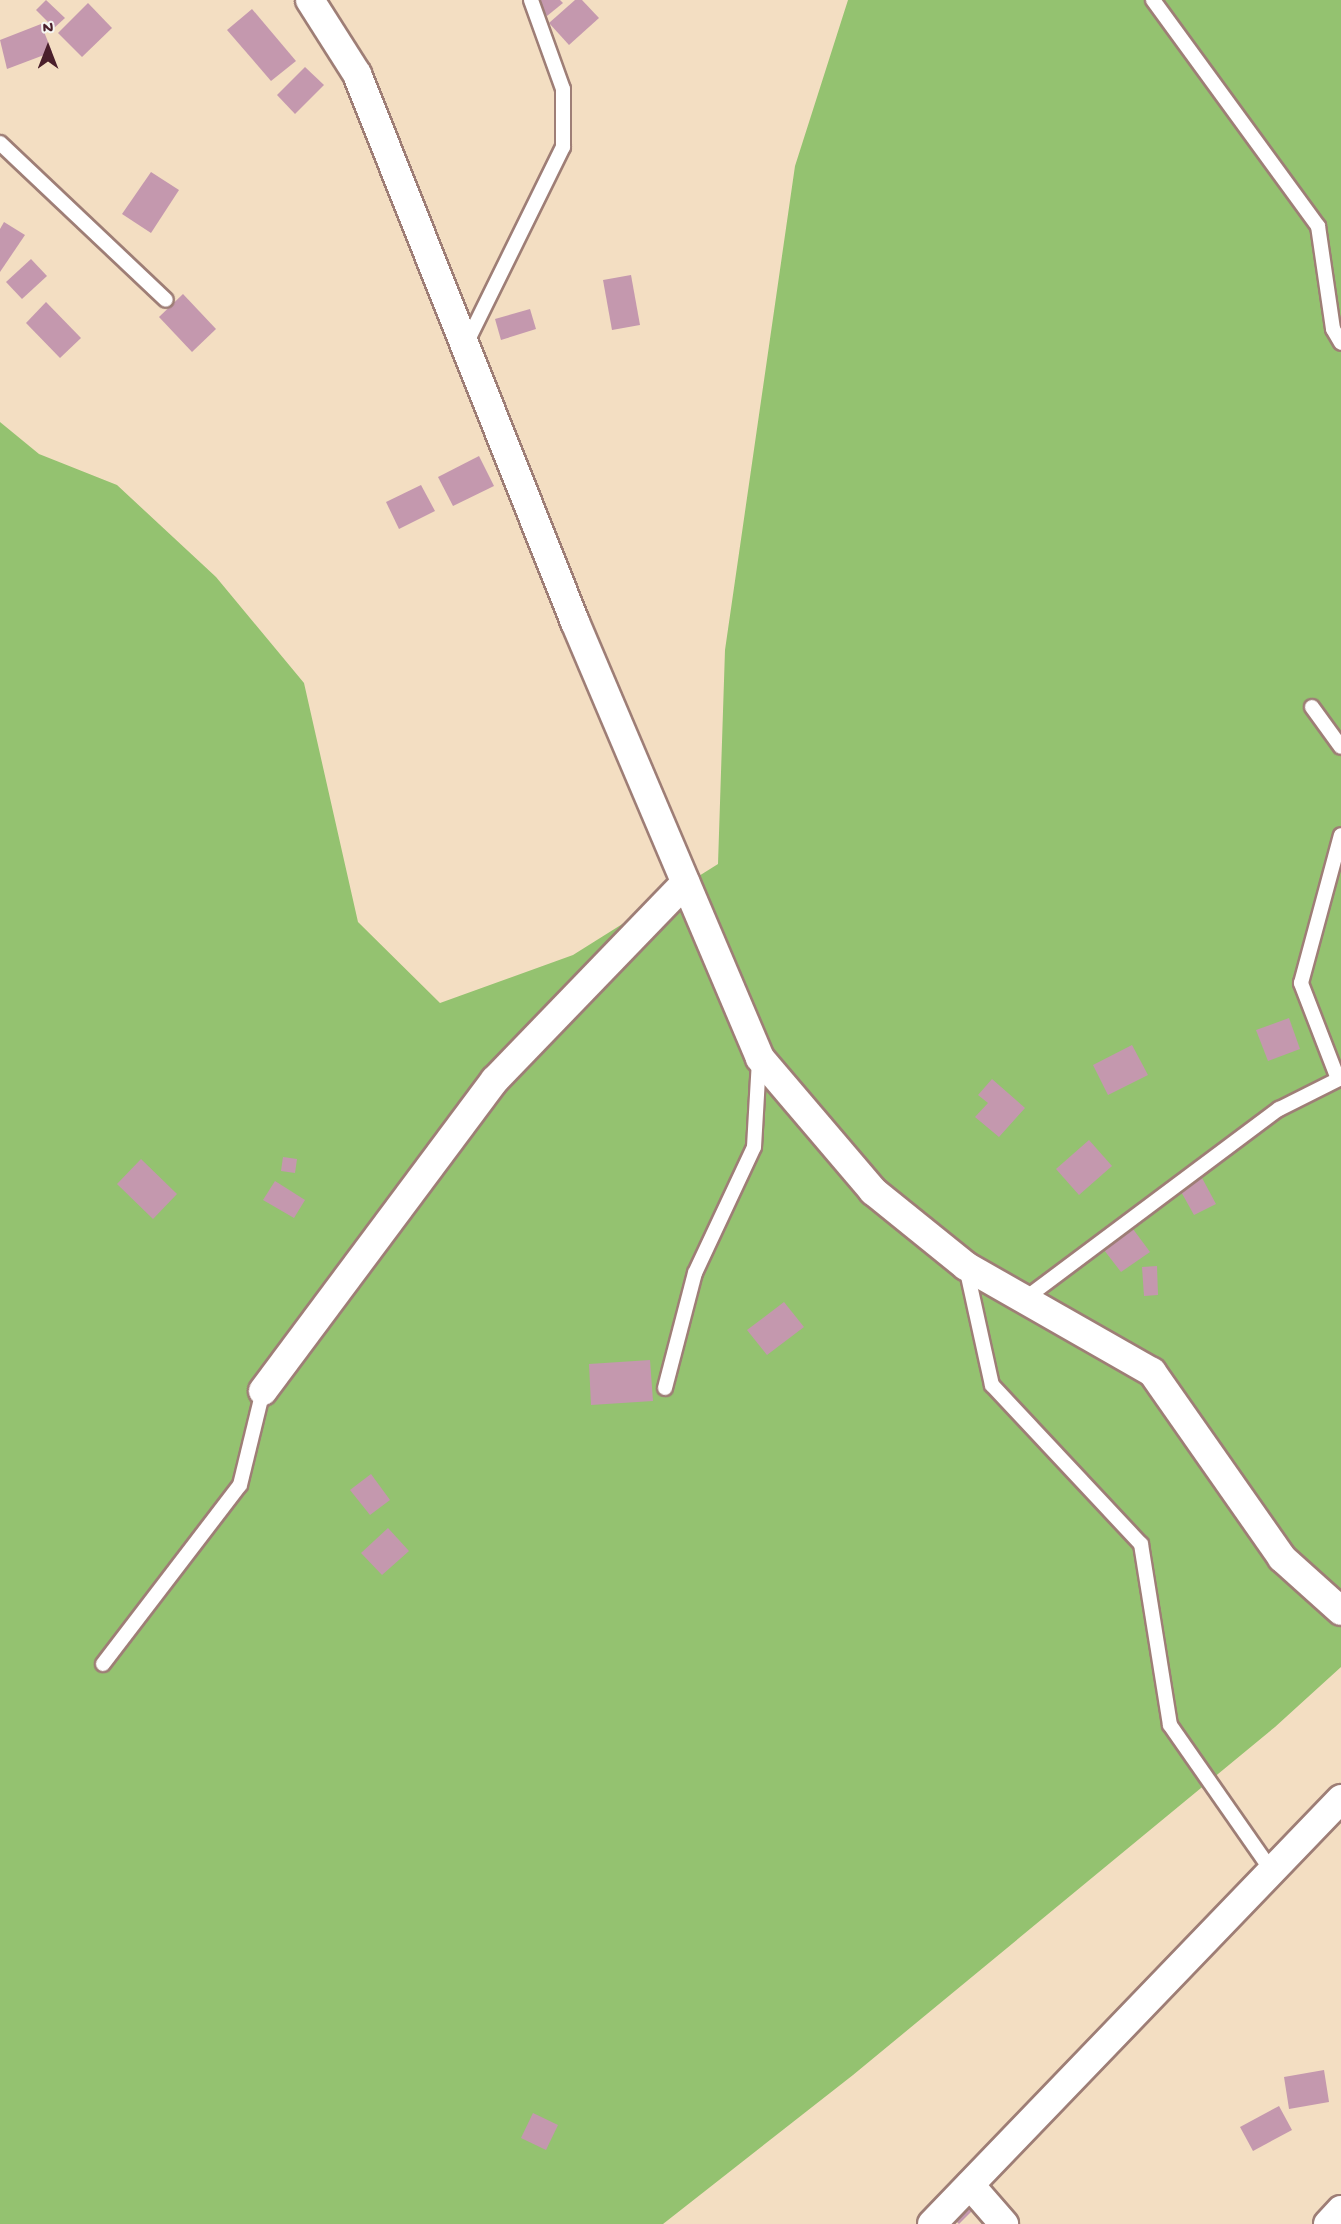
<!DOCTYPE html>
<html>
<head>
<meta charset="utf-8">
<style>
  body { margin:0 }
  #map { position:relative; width:1341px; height:2224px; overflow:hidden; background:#f3dec2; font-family:"Gochi Hand",sans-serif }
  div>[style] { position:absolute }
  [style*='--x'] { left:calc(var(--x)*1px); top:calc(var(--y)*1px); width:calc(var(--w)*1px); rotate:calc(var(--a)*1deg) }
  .green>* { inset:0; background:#94c270 }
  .building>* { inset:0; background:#c498ae }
  .roads { filter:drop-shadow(2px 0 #9e7e76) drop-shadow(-2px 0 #9e7e76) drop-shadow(0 2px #9e7e76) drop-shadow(0 -2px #9e7e76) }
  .lane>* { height:14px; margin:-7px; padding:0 7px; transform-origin:7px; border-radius:7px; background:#fff }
  .street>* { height:28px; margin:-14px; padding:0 14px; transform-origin:14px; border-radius:14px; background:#fff }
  span { translate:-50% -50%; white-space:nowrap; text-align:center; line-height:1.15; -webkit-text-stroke:6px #f6f6f2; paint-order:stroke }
  .north { position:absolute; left:18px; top:18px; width:60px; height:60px; -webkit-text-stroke:4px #f6f6f2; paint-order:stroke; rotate:0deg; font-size:16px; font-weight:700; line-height:24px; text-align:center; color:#4a1f2b }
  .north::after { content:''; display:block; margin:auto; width:21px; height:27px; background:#4a1f2b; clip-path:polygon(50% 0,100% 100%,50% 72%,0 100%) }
</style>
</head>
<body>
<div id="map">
  <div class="green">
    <div style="clip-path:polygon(848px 0,1341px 0,1341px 1667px,1275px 1727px,853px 2075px,663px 2224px,0 2224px,0 422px,39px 454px,117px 485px,216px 577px,304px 683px,358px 922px,440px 1003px,573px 955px,718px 864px,725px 650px,795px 166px)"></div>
  </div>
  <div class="building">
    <div style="clip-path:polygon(46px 0,65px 18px,54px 28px,36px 10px)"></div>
    <div style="clip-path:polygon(535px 0,560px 0,563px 3px,547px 16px)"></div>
    <div style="clip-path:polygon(575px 0,582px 0,599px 18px,569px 45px,549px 23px)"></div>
    <div style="clip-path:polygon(88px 3px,112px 28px,82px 57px,58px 33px)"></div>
    <div style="clip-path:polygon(252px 9px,296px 61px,271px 81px,227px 30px)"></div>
    <div style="clip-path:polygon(41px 24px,52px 52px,7px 69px,0 40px)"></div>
    <div style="clip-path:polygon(305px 67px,324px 85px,295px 114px,277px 95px)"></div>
    <div style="clip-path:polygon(151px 172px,179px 190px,151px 233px,122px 214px)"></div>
    <div style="clip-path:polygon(4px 222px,25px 235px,0 272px,0 229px)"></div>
    <div style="clip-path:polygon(31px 259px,47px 276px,22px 299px,6px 282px)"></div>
    <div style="clip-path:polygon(631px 275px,640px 325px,612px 330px,603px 280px)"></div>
    <div style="clip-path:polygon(183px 294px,216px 329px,192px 352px,159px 317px)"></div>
    <div style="clip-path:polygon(46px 302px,81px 338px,60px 358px,26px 323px)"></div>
    <div style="clip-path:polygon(530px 309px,536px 329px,501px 340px,495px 319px)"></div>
    <div style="clip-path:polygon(479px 456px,494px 486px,453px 506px,438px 477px)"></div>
    <div style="clip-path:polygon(421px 485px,435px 511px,399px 529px,386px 502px)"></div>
    <div style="clip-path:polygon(1289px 1018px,1300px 1049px,1268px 1061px,1256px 1030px)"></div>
    <div style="clip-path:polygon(1132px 1045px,1148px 1075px,1108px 1095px,1093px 1065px)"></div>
    <div style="clip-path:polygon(992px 1079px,1025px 1108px,999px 1137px,975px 1117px,988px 1103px,978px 1095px)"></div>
    <div style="clip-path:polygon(1089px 1140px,1112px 1166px,1079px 1195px,1056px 1169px)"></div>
    <div style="clip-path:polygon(283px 1157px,297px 1159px,295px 1173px,281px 1171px)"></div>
    <div style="clip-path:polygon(141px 1159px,177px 1194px,153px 1219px,117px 1184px)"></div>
    <div style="clip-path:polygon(1201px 1176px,1216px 1204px,1194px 1215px,1179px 1188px)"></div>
    <div style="clip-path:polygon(275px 1181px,305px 1200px,294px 1218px,263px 1200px)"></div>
    <div style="clip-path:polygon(1133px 1229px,1150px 1252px,1121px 1272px,1104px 1250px)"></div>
    <div style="clip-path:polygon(1157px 1266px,1158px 1295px,1144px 1296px,1142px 1267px)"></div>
    <div style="clip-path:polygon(784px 1302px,804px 1327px,767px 1355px,747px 1330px)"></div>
    <div style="clip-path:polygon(650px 1360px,653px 1401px,591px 1405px,589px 1364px)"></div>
    <div style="clip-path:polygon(371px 1474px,390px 1500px,370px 1515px,350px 1490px)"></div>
    <div style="clip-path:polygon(388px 1528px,409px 1551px,382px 1575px,361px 1553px)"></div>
    <div style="clip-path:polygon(1324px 2070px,1329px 2102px,1289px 2109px,1284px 2077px)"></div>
    <div style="clip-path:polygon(1279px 2106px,1292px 2130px,1253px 2151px,1240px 2127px)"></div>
    <div style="clip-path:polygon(533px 2113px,558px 2125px,546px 2150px,521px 2138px)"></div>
    <div style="clip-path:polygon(962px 2195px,976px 2207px,959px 2224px,947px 2213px)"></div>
  </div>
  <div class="roads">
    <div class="lane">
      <div style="--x:1153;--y:0;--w:280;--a:53.9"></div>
      <div style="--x:1318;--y:226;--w:104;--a:81.7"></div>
      <div style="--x:1333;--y:329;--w:16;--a:60"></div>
      <div style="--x:0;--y:143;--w:228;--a:43.4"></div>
      <div style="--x:466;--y:344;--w:220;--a:-63.8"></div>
      <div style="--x:563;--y:147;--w:58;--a:-90"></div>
      <div style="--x:563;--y:89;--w:95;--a:-109.8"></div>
      <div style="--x:1312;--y:707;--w:49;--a:54.1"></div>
      <div style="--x:1338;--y:1079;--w:103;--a:-111.1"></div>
      <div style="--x:1301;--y:983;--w:153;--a:-74.9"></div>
      <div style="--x:966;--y:1267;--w:121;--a:77.6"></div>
      <div style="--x:992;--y:1385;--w:218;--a:46.9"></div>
      <div style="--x:1141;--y:1544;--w:183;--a:80.9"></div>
      <div style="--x:1170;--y:1725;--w:178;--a:55.1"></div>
      <div style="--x:1026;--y:1298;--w:316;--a:-36.8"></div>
      <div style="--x:1279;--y:1109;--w:69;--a:-26.6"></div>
      <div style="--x:665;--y:1388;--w:119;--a:-75.4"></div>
      <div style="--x:695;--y:1273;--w:139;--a:-64.9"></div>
      <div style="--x:754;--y:1147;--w:87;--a:-86.7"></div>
      <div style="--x:103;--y:1664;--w:225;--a:-52.6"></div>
      <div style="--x:240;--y:1485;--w:97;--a:-76.3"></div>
    </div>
    <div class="street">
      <div style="--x:310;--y:0;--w:88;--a:57.6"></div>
      <div style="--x:357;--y:74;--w:590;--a:68.31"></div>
      <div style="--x:575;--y:622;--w:474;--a:67"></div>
      <div style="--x:760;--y:1058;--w:175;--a:49.6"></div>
      <div style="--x:873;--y:1191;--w:119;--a:38.9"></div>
      <div style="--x:966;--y:1266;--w:214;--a:29.7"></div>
      <div style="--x:1152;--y:1372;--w:227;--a:55"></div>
      <div style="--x:1282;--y:1558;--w:79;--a:41.9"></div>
      <div style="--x:263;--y:1391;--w:388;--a:-53.3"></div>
      <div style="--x:495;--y:1080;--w:274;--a:-46"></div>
      <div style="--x:970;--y:2185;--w:52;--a:48.9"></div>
      <div style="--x:932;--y:2224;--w:590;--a:-46.1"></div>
      <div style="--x:1328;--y:2224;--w:19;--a:-47"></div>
    </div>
  </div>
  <div class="north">N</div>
</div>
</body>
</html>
